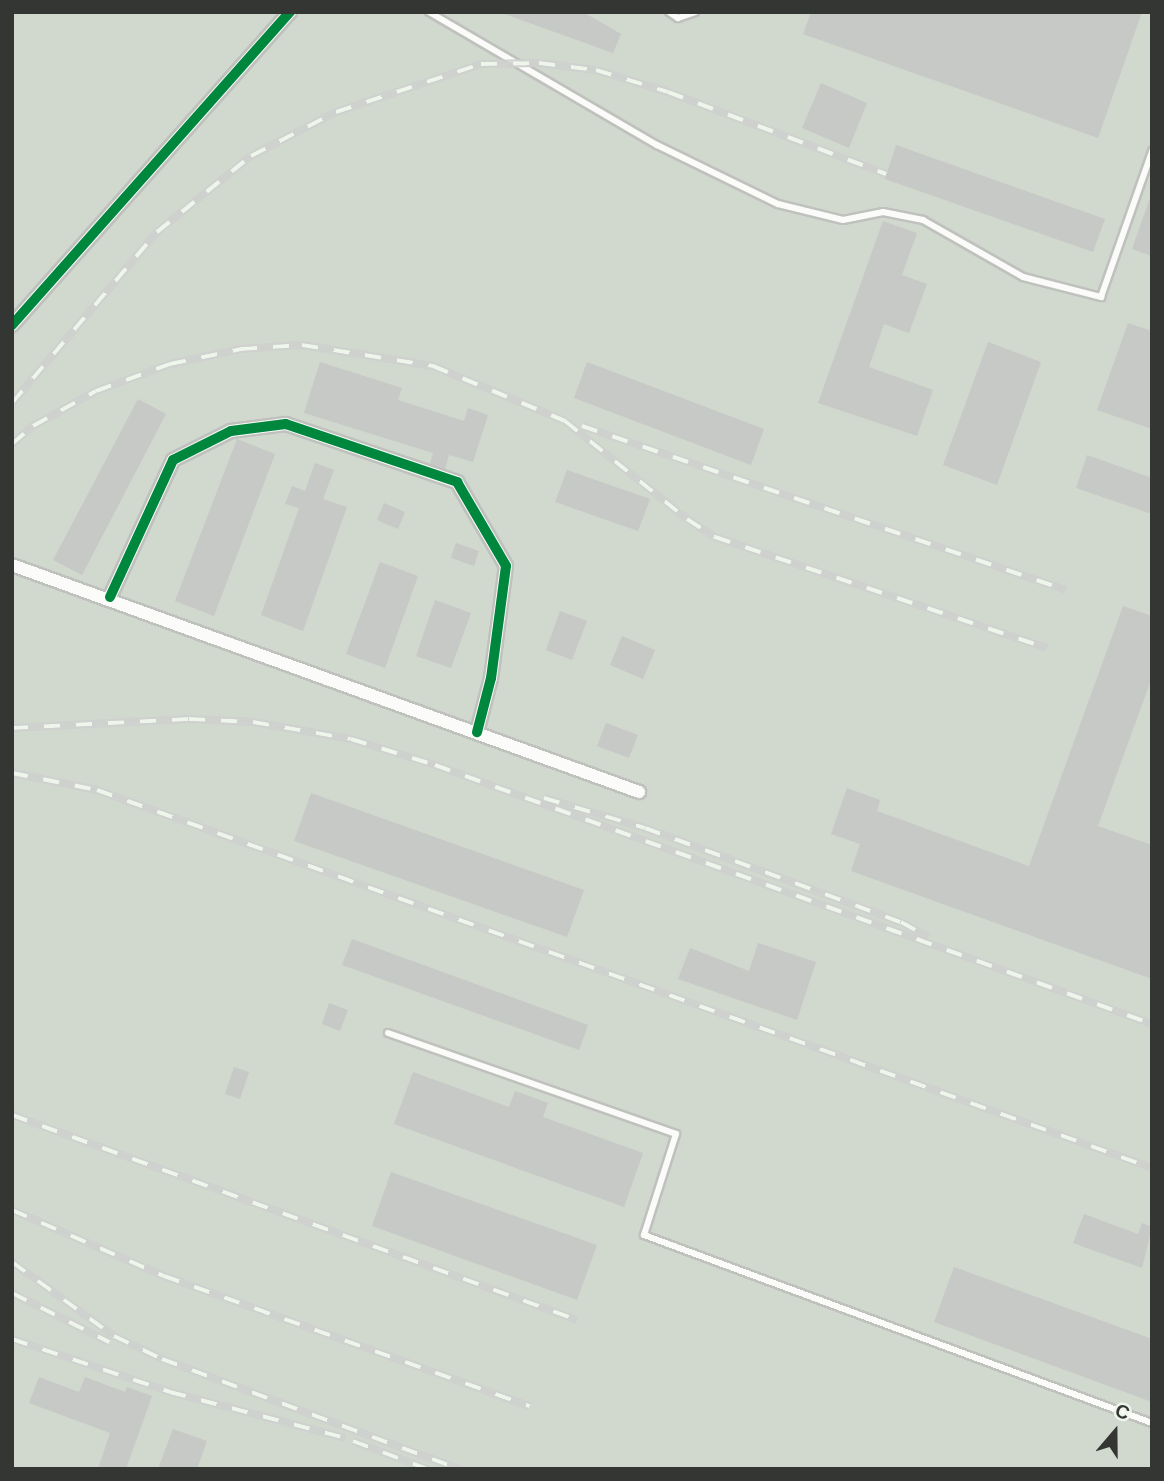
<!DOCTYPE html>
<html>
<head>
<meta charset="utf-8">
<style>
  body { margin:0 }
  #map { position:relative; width:1164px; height:1481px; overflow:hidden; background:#e2e5e0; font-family:"DM Sans",sans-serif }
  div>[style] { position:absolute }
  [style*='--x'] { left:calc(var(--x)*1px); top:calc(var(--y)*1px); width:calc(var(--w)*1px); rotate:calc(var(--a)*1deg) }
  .built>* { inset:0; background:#d1d8ce }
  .building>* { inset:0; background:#c6c9c5 }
  .roads { filter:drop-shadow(2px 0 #bfc1bd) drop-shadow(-2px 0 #bfc1bd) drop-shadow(0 2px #bfc1bd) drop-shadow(0 -2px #bfc1bd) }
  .service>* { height:6px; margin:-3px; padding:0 3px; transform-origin:3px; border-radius:3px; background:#fbfbfa }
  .minor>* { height:12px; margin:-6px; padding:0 6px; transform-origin:6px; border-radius:6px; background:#fbfbfa }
  .rail>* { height:8px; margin-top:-4px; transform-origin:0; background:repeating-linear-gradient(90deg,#eef5eb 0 16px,#cfd1cf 0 32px); box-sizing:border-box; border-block:2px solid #cfd1cf }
  .cycleway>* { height:10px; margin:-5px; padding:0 5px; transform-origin:5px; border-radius:5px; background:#00873e }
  span { translate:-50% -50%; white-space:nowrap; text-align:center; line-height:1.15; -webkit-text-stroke:6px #eef5eb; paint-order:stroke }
  .frame { position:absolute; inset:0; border:14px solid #343633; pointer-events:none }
  .north { position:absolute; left:1080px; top:1397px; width:70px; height:70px; -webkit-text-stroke:5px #eef5eb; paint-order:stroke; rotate:20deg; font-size:19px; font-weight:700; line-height:28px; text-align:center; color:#343633 }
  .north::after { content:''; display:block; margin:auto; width:24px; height:32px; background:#343633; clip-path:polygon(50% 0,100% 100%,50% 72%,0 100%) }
</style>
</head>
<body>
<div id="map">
  <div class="built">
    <div style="clip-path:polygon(12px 12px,1152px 12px,1152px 1469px,12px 1469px)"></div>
  </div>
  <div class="building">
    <div style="clip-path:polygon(583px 12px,621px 34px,613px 53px,502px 13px)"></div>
    <div style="clip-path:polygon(811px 12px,1142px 12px,1098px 138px,803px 34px)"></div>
    <div style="clip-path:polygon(821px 83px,867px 103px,849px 148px,802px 128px)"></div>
    <div style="clip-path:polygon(896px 145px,1105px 219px,1093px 252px,885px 179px)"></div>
    <div style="clip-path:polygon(1150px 198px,1152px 198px,1152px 256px,1132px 249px)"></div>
    <div style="clip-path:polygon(883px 221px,917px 233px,902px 275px,927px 284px,909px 333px,884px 324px,869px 367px,933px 390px,917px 436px,818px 403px)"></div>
    <div style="clip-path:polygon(1128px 323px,1152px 331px,1152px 429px,1097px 410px)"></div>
    <div style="clip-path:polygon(988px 342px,1041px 362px,997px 485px,943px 465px)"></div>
    <div style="clip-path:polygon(320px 362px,402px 388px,398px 400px,464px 421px,468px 408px,488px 415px,473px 462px,449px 455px,445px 469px,430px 464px,433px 453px,304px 413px)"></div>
    <div style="clip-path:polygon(587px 362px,764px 429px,751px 465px,574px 398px)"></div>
    <div style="clip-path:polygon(138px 399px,166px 414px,82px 575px,53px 560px)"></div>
    <div style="clip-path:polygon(237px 439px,275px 454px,214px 616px,175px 601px)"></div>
    <div style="clip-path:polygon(1087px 455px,1152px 478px,1152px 514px,1076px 488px)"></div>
    <div style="clip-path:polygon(315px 463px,334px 470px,323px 499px,347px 507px,303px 631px,261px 615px,299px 508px,285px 504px,292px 486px,305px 491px)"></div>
    <div style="clip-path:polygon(567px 470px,650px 499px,638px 531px,555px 502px)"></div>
    <div style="clip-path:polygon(384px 503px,405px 512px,398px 529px,377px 520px)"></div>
    <div style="clip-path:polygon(456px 543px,479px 551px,474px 566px,451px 558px)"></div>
    <div style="clip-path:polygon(380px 562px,418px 576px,385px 668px,346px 654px)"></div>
    <div style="clip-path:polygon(435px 600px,471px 613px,451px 668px,416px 656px)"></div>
    <div style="clip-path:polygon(1123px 606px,1152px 616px,1152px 677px,1098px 826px,1152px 845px,1152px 979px,851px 871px,860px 844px,831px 834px,847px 788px,880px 800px,877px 811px,1029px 866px)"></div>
    <div style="clip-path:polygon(560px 611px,587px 621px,572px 660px,546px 650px)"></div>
    <div style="clip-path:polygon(622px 636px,655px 650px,643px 679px,610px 665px)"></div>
    <div style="clip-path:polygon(606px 723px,638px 735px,629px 758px,597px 746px)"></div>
    <div style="clip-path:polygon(311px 793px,584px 890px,567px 937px,294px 841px)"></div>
    <div style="clip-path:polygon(352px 939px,588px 1025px,579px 1050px,342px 965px)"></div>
    <div style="clip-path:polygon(758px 943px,816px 962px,797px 1020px,678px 979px,690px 948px,749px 971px)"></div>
    <div style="clip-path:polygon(329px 1003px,348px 1010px,340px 1031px,322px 1024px)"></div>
    <div style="clip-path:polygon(234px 1067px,249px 1072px,240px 1099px,225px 1094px)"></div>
    <div style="clip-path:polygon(413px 1072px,509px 1107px,515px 1091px,548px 1103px,543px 1117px,643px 1153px,624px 1207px,394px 1124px)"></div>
    <div style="clip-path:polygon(391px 1172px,597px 1245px,577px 1300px,372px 1226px)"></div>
    <div style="clip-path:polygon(1084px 1214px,1138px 1234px,1142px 1223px,1152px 1227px,1142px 1268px,1073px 1243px)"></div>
    <div style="clip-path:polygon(954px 1267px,1152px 1339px,1152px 1402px,934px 1322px)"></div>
    <div style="clip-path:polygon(39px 1377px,79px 1392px,85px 1377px,125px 1392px,127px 1387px,152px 1396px,126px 1469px,98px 1469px,110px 1433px,29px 1403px)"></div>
    <div style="clip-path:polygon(173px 1429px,207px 1441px,197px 1469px,158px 1469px)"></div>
  </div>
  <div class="roads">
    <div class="service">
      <div style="--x:429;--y:12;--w:264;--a:30.3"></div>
      <div style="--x:657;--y:145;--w:135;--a:26"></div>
      <div style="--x:778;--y:204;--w:67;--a:13.8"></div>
      <div style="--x:843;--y:220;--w:41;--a:-11.3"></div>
      <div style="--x:883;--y:212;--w:41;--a:11.3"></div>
      <div style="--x:923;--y:220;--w:115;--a:29.7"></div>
      <div style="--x:1023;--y:277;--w:81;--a:14.4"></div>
      <div style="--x:1101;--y:297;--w:155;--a:-70.7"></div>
      <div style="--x:669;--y:12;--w:11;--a:34"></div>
      <div style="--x:678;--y:18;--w:18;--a:-19"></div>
      <div style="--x:388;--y:1033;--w:305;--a:19.3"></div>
      <div style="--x:676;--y:1134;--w:106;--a:107.6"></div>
      <div style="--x:644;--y:1235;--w:542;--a:20.31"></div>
    </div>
    <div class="minor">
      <div style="--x:12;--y:325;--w:419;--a:-48.4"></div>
      <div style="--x:12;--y:565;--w:667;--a:19.9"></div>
      <div style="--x:110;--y:597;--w:151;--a:-65.3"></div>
      <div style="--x:173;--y:460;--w:65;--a:-26.6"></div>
      <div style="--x:231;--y:431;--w:55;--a:-7.3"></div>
      <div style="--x:286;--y:424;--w:181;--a:18.7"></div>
      <div style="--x:457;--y:482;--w:97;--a:59.7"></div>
      <div style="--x:506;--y:566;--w:113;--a:97.6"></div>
      <div style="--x:491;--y:678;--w:56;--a:104.5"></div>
    </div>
  </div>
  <div class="rail">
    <div style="--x:12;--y:403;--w:224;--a:-49.7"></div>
    <div style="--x:157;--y:232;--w:121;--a:-39"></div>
    <div style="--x:251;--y:156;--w:96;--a:-27.4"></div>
    <div style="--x:336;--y:112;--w:153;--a:-18.3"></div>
    <div style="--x:481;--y:64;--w:58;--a:-1"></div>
    <div style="--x:539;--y:63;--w:57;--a:7"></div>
    <div style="--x:596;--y:70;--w:75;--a:17"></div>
    <div style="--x:668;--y:92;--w:233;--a:20.6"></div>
    <div style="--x:582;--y:426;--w:511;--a:18.72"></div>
    <div style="--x:12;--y:444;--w:28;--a:-41"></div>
    <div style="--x:33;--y:426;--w:72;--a:-29.1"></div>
    <div style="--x:96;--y:391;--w:79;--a:-20"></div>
    <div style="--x:170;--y:364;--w:73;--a:-11.9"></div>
    <div style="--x:241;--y:349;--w:61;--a:-3.8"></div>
    <div style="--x:302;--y:345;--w:133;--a:9.1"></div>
    <div style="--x:433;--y:366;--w:143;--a:22.6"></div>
    <div style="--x:565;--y:421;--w:156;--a:38.8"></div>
    <div style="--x:687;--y:519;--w:33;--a:33"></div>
    <div style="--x:715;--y:537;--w:350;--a:18.5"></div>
    <div style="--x:12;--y:728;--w:177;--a:-2.9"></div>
    <div style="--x:189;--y:719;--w:64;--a:2.7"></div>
    <div style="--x:253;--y:722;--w:99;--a:9.8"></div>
    <div style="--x:351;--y:739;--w:88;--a:17.2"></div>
    <div style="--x:435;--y:765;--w:762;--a:19.86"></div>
    <div style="--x:12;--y:773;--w:87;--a:11.3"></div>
    <div style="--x:97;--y:790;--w:1121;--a:19.71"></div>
    <div style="--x:544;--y:798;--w:105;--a:16.5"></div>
    <div style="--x:645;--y:828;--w:273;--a:20.2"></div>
    <div style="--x:901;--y:922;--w:31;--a:29"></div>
    <div style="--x:12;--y:1115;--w:601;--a:19.94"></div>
    <div style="--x:12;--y:1210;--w:166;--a:23.5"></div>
    <div style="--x:164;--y:1276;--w:388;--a:19.6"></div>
    <div style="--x:12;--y:1262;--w:126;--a:36"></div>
    <div style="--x:114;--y:1336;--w:53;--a:25.6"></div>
    <div style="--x:162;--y:1359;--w:318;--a:20.3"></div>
    <div style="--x:12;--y:1293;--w:109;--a:26.8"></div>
    <div style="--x:12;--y:1339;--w:167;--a:18.5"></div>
    <div style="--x:170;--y:1392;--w:181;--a:14.7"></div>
    <div style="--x:353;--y:1441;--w:79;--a:20.7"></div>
  </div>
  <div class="cycleway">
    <div style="--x:12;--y:325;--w:419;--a:-48.4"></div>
    <div style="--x:110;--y:597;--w:151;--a:-65.3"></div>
    <div style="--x:173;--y:460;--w:65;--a:-26.6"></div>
    <div style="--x:231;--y:431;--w:55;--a:-7.3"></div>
    <div style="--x:286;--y:424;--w:181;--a:18.7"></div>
    <div style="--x:457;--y:482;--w:97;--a:59.7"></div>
    <div style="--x:506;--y:566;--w:113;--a:97.6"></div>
    <div style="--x:491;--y:678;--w:56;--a:104.5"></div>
  </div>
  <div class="frame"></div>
  <div class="north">С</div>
</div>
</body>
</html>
